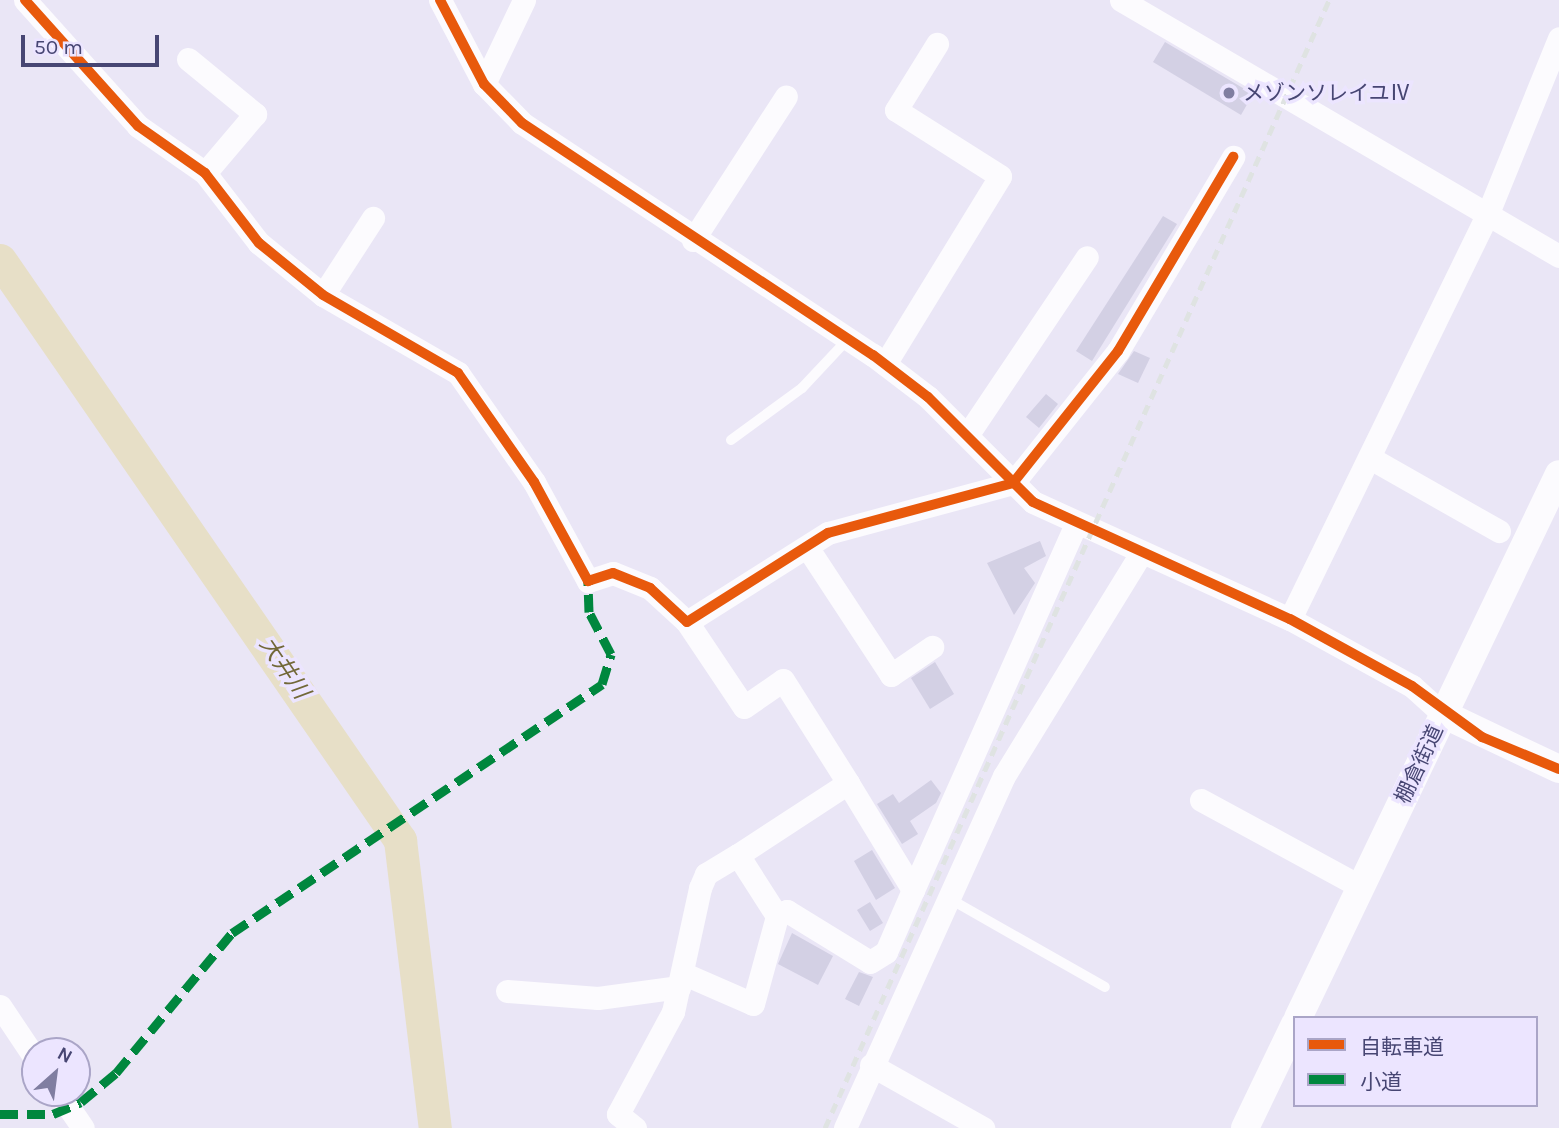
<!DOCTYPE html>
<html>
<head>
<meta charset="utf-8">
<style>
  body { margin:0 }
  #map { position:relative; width:1559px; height:1128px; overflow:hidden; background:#eae6f6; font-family:Karla,"Noto Sans JP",sans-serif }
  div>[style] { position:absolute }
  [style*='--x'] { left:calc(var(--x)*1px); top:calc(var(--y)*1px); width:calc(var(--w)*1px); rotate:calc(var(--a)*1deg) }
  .river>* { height:33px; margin:-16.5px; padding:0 16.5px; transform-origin:16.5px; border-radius:16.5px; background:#e7dfc7 }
  .building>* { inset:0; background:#d3d0e4 }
  .service>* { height:10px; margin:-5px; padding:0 5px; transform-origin:5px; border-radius:5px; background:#fcfbfe }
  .minor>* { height:23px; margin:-11.5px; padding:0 11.5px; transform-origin:11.5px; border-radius:11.5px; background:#fcfbfe }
  .tertiary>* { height:28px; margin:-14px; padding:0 14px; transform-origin:14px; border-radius:14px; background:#fcfbfe }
  .rail>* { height:5px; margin-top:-2.5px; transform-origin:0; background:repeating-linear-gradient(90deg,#dfe3e2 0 10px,transparent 0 17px) }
  .quiet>* { height:9px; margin-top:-4.5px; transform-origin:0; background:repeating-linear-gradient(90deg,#00873e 0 18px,transparent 0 27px) }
  .cycleway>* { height:10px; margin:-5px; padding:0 5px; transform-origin:5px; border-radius:5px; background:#e8590c }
  .dots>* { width:19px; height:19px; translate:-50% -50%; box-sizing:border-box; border:4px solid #ece5ff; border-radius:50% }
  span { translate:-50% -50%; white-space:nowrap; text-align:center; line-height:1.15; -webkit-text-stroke:7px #ece5ff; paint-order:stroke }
  .poi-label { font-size:21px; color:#474673 }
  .left { translate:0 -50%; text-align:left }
  .street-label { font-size:21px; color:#474673 }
  .water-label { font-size:23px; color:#726838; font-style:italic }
  .legend { position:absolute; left:1293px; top:1016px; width:245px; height:91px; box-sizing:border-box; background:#ece5ff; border:2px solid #aaa5c7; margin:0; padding:9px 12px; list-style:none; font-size:21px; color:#474673 }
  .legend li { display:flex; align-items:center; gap:14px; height:35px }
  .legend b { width:35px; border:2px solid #aaa5c7 }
  .north { position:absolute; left:21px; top:1037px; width:70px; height:70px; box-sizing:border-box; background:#ece5ff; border:2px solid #aaa5c7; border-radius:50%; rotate:28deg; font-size:19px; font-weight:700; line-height:28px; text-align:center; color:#474673 }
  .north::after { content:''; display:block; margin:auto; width:24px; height:32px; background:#807ea1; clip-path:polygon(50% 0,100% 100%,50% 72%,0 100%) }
  .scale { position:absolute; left:21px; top:35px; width:138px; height:32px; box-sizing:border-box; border:4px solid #474673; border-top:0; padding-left:9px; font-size:21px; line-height:24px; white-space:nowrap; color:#474673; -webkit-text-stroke:5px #ece5ff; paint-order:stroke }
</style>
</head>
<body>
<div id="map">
  <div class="river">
    <div style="--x:0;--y:260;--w:705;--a:55.41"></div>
    <div style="--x:400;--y:840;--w:290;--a:83.1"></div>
  </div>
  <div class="building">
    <div style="clip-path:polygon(1165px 42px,1253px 94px,1241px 115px,1153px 62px)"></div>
    <div style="clip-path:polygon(1163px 216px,1177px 224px,1092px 361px,1076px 351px)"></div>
    <div style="clip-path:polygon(1134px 351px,1150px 358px,1138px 383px,1118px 374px)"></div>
    <div style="clip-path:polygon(1046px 394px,1058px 404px,1039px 428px,1026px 417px)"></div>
    <div style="clip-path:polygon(1040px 541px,1046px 556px,1024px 568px,1035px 583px,1014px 615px,987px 563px)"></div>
    <div style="clip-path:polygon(935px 662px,954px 694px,930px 709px,911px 678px)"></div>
    <div style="clip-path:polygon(931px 780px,941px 793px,936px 803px,910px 821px,918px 834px,902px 844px,877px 804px,893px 794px,899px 803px)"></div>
    <div style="clip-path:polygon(872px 850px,895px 888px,876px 900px,854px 861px)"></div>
    <div style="clip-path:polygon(870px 902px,883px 923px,870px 931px,857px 910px)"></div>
    <div style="clip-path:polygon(792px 933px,833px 956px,818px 985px,778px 964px)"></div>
    <div style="clip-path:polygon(859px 972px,873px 977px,859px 1006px,845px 999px)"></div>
  </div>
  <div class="service">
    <div style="--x:731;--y:440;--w:88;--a:-36.2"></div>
    <div style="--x:802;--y:388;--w:67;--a:-46.8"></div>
    <div style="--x:950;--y:899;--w:178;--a:29.6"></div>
  </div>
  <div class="minor">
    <div style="--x:25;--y:0;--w:169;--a:48.1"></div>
    <div style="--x:138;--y:126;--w:82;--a:35"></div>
    <div style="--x:205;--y:173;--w:88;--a:52.4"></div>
    <div style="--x:259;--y:243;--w:82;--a:39.1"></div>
    <div style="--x:323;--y:295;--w:156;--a:30"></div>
    <div style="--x:458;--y:373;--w:133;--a:55.1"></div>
    <div style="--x:534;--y:482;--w:113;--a:61.4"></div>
    <div style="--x:588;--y:581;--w:26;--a:-18"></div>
    <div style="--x:613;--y:573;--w:40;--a:22"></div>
    <div style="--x:650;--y:588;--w:50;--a:42.6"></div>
    <div style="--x:687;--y:622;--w:167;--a:-32.3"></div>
    <div style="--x:828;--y:533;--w:192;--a:-15.1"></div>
    <div style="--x:1013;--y:483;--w:169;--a:-51.5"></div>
    <div style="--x:1118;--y:351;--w:226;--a:-59.3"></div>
    <div style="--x:440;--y:0;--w:95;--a:62.4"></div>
    <div style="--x:484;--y:84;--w:54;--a:45.7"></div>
    <div style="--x:522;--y:123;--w:421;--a:33.5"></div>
    <div style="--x:873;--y:355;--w:69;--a:37.4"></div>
    <div style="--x:928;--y:397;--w:148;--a:45"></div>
    <div style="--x:1033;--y:502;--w:282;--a:24.5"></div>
    <div style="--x:1290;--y:619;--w:139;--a:28.8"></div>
    <div style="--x:1412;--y:686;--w:42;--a:42.1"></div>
    <div style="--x:1121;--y:0;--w:507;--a:30.31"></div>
    <div style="--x:188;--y:59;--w:87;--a:39.4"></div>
    <div style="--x:255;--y:114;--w:77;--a:130.3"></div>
    <div style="--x:484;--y:84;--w:93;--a:-64.5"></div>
    <div style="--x:693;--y:240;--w:171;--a:-57.1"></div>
    <div style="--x:323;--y:295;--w:92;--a:-57"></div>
    <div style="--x:885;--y:364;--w:220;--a:-58.5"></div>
    <div style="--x:1000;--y:176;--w:123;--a:-147.6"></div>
    <div style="--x:896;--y:110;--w:78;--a:-58.2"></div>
    <div style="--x:968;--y:434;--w:213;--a:-56.1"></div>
    <div style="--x:1372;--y:459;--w:146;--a:29.6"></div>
    <div style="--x:807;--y:547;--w:153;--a:56.7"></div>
    <div style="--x:891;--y:675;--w:50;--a:-34.3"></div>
    <div style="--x:1290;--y:619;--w:446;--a:-64"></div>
    <div style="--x:1486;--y:218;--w:194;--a:-67.9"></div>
    <div style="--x:687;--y:622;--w:102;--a:56.2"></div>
    <div style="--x:744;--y:707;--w:47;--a:-34.7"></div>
    <div style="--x:783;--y:680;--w:122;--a:57.7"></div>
    <div style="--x:1201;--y:800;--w:182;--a:28.5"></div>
    <div style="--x:913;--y:890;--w:125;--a:-121.3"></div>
    <div style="--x:848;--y:783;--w:131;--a:146.8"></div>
    <div style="--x:738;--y:855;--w:72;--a:57.4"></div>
    <div style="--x:777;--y:916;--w:11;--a:-27"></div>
    <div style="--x:787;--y:911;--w:97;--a:31.6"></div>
    <div style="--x:870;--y:962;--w:19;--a:-32"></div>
    <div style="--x:886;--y:952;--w:68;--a:-66.5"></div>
    <div style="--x:913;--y:890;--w:401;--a:-66"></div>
    <div style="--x:682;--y:973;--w:77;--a:23.6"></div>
    <div style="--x:753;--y:1004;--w:91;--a:-74.7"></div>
    <div style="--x:507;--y:991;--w:91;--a:4.4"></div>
    <div style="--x:598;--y:998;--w:82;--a:-7.7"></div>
    <div style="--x:0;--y:1006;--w:63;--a:56.1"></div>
    <div style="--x:871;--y:1065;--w:129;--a:29.4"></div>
    <div style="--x:59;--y:1093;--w:42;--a:55.6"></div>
    <div style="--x:635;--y:1128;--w:22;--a:-141"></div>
    <div style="--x:618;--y:1114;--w:116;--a:-61.7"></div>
    <div style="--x:673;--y:1012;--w:127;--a:-77.7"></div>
    <div style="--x:700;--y:888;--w:15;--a:-67"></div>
    <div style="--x:706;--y:874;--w:37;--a:-31"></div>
    <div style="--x:845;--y:1128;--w:386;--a:-65.7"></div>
    <div style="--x:1004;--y:776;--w:262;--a:-58.4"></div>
  </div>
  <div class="tertiary">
    <div style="--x:1443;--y:714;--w:128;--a:25.4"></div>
    <div style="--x:1298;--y:1018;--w:603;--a:-64.37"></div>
    <div style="--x:1245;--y:1128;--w:115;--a:-64.3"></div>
  </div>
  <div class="rail">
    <div style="--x:825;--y:1128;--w:1235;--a:-65.92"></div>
  </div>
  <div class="quiet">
    <div style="--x:0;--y:1114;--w:53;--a:0"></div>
    <div style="--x:53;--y:1114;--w:30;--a:-23"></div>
    <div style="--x:81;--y:1102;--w:45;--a:-39.6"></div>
    <div style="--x:116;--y:1073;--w:182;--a:-50.4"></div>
    <div style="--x:232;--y:933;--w:446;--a:-33.9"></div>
    <div style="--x:602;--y:684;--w:31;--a:-73"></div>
    <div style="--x:611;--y:654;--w:47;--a:-117.6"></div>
    <div style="--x:589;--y:612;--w:31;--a:-92"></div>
  </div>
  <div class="cycleway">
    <div style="--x:25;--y:0;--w:169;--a:48.1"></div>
    <div style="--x:138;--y:126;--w:82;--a:35"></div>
    <div style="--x:205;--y:173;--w:88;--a:52.4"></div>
    <div style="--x:259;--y:243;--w:82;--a:39.1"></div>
    <div style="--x:323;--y:295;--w:156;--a:30"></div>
    <div style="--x:458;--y:373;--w:133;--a:55.1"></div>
    <div style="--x:534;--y:482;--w:113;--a:61.4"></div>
    <div style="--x:588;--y:581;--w:26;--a:-18"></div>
    <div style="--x:613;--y:573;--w:40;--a:22"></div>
    <div style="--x:650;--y:588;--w:50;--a:42.6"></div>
    <div style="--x:687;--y:622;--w:167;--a:-32.3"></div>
    <div style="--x:828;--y:533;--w:192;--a:-15.1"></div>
    <div style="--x:1013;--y:483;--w:169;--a:-51.5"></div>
    <div style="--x:1118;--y:351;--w:226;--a:-59.3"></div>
    <div style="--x:440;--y:0;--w:95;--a:62.4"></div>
    <div style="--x:484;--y:84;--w:54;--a:45.7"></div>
    <div style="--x:522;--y:123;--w:421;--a:33.5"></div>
    <div style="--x:873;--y:355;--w:69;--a:37.4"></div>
    <div style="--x:928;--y:397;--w:148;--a:45"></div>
    <div style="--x:1033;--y:502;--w:282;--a:24.5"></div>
    <div style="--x:1290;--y:619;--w:139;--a:28.8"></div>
    <div style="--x:1412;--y:686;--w:87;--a:36.1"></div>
    <div style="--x:1482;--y:737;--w:83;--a:22.6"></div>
  </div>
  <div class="dots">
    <div style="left:1229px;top:93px;background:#807ea1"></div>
  </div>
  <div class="poi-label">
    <span class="left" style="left:1243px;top:93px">メゾンソレイユⅣ</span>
  </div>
  <div class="street-label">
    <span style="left:1419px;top:764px;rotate:-65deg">棚倉街道</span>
  </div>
  <div class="water-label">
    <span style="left:284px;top:668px;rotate:56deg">大井川</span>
  </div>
  <ul class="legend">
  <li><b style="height:9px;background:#e8590c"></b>自転車道</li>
  <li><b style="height:9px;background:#00873e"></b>小道</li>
  </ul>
  <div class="north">N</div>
  <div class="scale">50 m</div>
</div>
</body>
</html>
